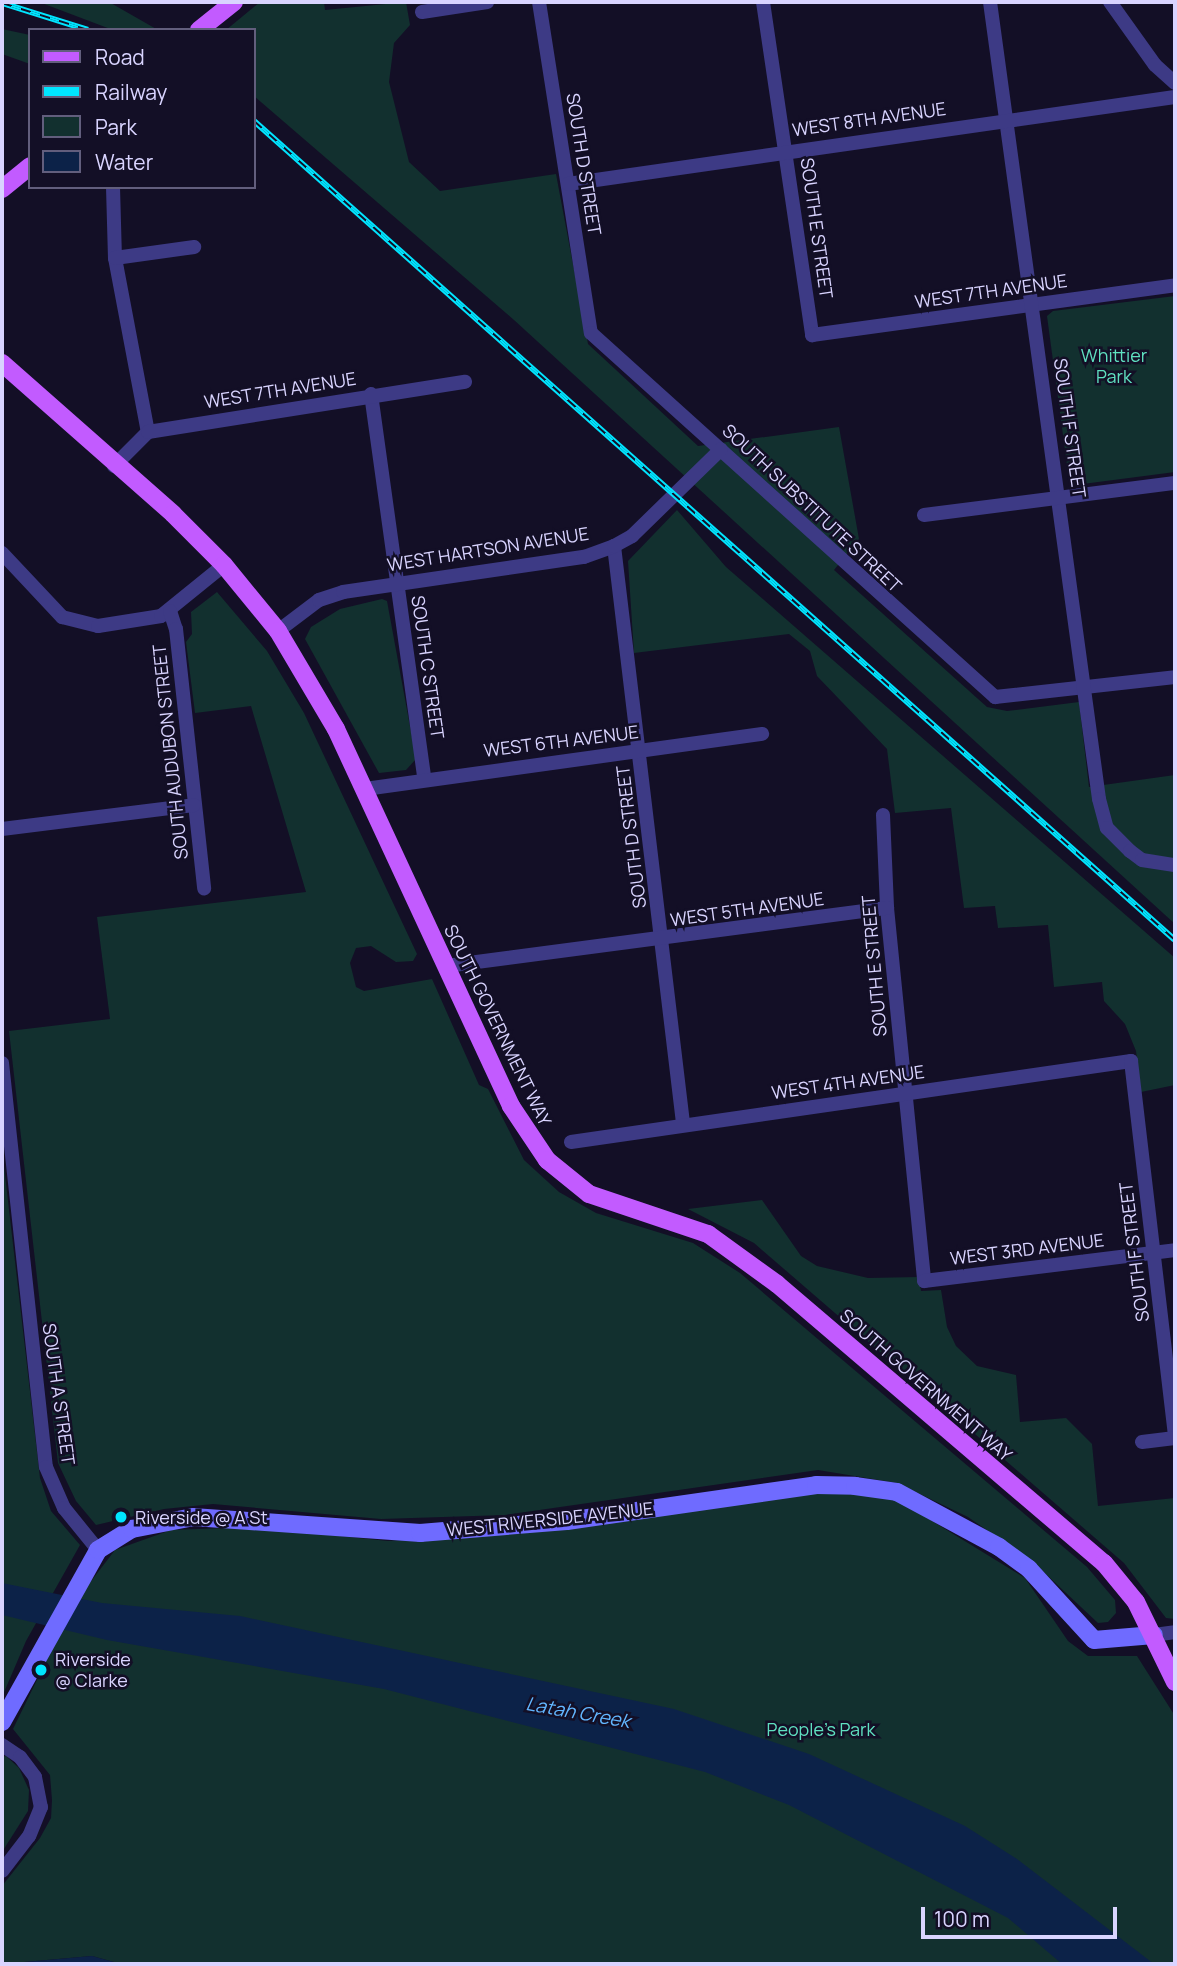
<!DOCTYPE html>
<html>
<head>
<meta charset="utf-8">
<style>
  body { margin:0 }
  #map { position:relative; width:1177px; height:1966px; overflow:hidden; background:#130f26; font-family:Manrope,sans-serif }
  div>[style] { position:absolute }
  [style*='--x'] { left:calc(var(--x)*1px); top:calc(var(--y)*1px); width:calc(var(--w)*1px); rotate:calc(var(--a)*1deg) }
  .green>* { inset:0; background:#12302f }
  .water>* { inset:0; background:#0c2248 }
  .street>* { height:14px; margin:-7px; padding:0 7px; transform-origin:7px; border-radius:7px; background:#3d3a85 }
  .secondary>* { height:18px; margin:-9px; padding:0 9px; transform-origin:9px; border-radius:9px; background:#6f6bff }
  .primary>* { height:18px; margin:-9px; padding:0 9px; transform-origin:9px; border-radius:9px; background:#c25bff }
  .rail>* { height:6px; margin-top:-3px; transform-origin:0; background:repeating-linear-gradient(90deg,#130f26 0 10px,#00e5ff 0 20px); box-sizing:border-box; border-block:2px solid #00e5ff }
  .dots>* { width:19px; height:19px; translate:-50% -50%; box-sizing:border-box; border:4px solid #130f26; border-radius:50% }
  span { translate:-50% -50%; white-space:nowrap; text-align:center; line-height:1.15; -webkit-text-stroke:5px #130f26; paint-order:stroke }
  .street-label { font-size:18px; color:#d9d4ff }
  .park-label { font-size:18px; color:#5fe0c0 }
  .poi-label { font-size:18px; color:#d9d4ff }
  .left { translate:0 -50%; text-align:left }
  .water-label { font-size:19px; color:#62b6ff; font-style:italic }
  .frame { position:absolute; inset:0; border:4px solid #d9d4ff; pointer-events:none }
  .legend { position:absolute; left:28px; top:28px; width:228px; height:161px; box-sizing:border-box; background:#130f26; border:2px solid #625e7d; margin:0; padding:9px 12px; list-style:none; font-size:21px; color:#d9d4ff }
  .legend li { display:flex; align-items:center; gap:14px; height:35px }
  .legend b { width:35px; border:2px solid #625e7d }
  .scale { position:absolute; left:921px; top:1907px; width:196px; height:32px; box-sizing:border-box; border:4px solid #d9d4ff; border-top:0; padding-left:9px; font-size:21px; line-height:24px; white-space:nowrap; color:#d9d4ff; -webkit-text-stroke:5px #130f26; paint-order:stroke }
</style>
</head>
<body>
<div id="map">
  <div class="green">
    <div style="clip-path:polygon(39px 2px,109px 2px,158px 30px,113px 30px)"></div>
    <div style="clip-path:polygon(260px 2px,324px 2px,325px 10px,406px 2px,410px 25px,394px 43px,389px 82px,409px 162px,440px 191px,556px 174px,588px 344px,698px 446px,839px 427px,859px 539px,834px 570px,987px 707px,1007px 711px,1079px 702px,1089px 787px,1175px 775px,1175px 924px,514px 320px,254px 96px,254px 30px,226px 30px)"></div>
    <div style="clip-path:polygon(2px 29px,30px 35px,30px 64px,2px 54px)"></div>
    <div style="clip-path:polygon(1175px 296px,1175px 472px,1075px 485px,1069px 480px,1047px 316px,1053px 311px)"></div>
    <div style="clip-path:polygon(677px 510px,726px 567px,1175px 958px,1175px 1085px,1141px 1092px,1136px 1051px,1125px 1024px,1104px 1001px,1102px 982px,1054px 987px,1048px 925px,998px 928px,995px 906px,964px 908px,951px 808px,895px 813px,887px 749px,817px 676px,810px 651px,789px 634px,634px 653px,628px 561px)"></div>
    <div style="clip-path:polygon(217px 592px,267px 651px,304px 713px,417px 954px,413px 961px,396px 962px,371px 946px,356px 948px,350px 963px,356px 987px,364px 991px,432px 979px,479px 1085px,488px 1089px,524px 1160px,559px 1192px,596px 1213px,693px 1243px,740px 1273px,1087px 1567px,1115px 1600px,1116px 1613px,1108px 1622px,1098px 1623px,1033px 1562px,968px 1517px,897px 1483px,818px 1470px,505px 1515px,381px 1519px,213px 1504px,164px 1509px,96px 1525px,76px 1501px,58px 1463px,9px 1031px,110px 1019px,97px 917px,306px 892px,251px 706px,195px 713px,186px 642px,192px 634px,191px 612px)"></div>
    <div style="clip-path:polygon(382px 599px,387px 601px,416px 759px,406px 770px,379px 773px,305px 639px,311px 627px,340px 609px)"></div>
    <div style="clip-path:polygon(2px 1149px,40px 1478px,51px 1511px,80px 1545px,26px 1641px,2px 1697px)"></div>
    <div style="clip-path:polygon(762px 1200px,801px 1256px,817px 1266px,868px 1278px,919px 1277px,921px 1291px,941px 1290px,947px 1327px,956px 1346px,977px 1366px,1016px 1375px,1020px 1422px,1066px 1418px,1092px 1444px,1098px 1506px,1175px 1498px,1175px 1619px,1166px 1618px,1124px 1563px,754px 1243px,688px 1209px)"></div>
    <div style="clip-path:polygon(821px 1492px,893px 1497px,1025px 1578px,1068px 1641px,1088px 1656px,1137px 1656px,1175px 1716px,1175px 1964px,121px 1964px,92px 1956px,2px 1964px,2px 1886px,40px 1838px,51px 1818px,52px 1800px,50px 1775px,13px 1729px,75px 1602px,115px 1550px,171px 1530px,252px 1527px,388px 1541px,573px 1527px)"></div>
    <div style="clip-path:polygon(6px 1756px,19px 1768px,29px 1790px,28px 1811px,2px 1852px,2px 1757px)"></div>
  </div>
  <div class="water">
    <div style="clip-path:polygon(2px 1583px,102px 1603px,240px 1616px,674px 1709px,809px 1754px,965px 1826px,1017px 1859px,1154px 1964px,1062px 1964px,1008px 1918px,789px 1805px,705px 1772px,384px 1689px,107px 1640px,2px 1615px)"></div>
    <div style="clip-path:polygon(92px 1956px,121px 1964px,2px 1964px)"></div>
  </div>
  <div class="street">
    <div style="--x:539;--y:2;--w:335;--a:81.1"></div>
    <div style="--x:591;--y:333;--w:544;--a:42.02"></div>
    <div style="--x:995;--y:697;--w:181;--a:-6.3"></div>
    <div style="--x:763;--y:2;--w:337;--a:81.6"></div>
    <div style="--x:812;--y:335;--w:366;--a:-7.8"></div>
    <div style="--x:990;--y:2;--w:804;--a:82.21"></div>
    <div style="--x:1099;--y:799;--w:30;--a:75"></div>
    <div style="--x:1107;--y:828;--w:33;--a:45"></div>
    <div style="--x:1130;--y:851;--w:15;--a:37"></div>
    <div style="--x:1142;--y:860;--w:33;--a:9"></div>
    <div style="--x:1110;--y:2;--w:77;--a:54.5"></div>
    <div style="--x:1155;--y:65;--w:27;--a:42"></div>
    <div style="--x:422;--y:12;--w:66;--a:-8.7"></div>
    <div style="--x:568;--y:184;--w:613;--a:-8.16"></div>
    <div style="--x:113;--y:187;--w:71;--a:88.4"></div>
    <div style="--x:115;--y:258;--w:177;--a:79.3"></div>
    <div style="--x:115;--y:258;--w:80;--a:-7.9"></div>
    <div style="--x:371;--y:394;--w:388;--a:82.1"></div>
    <div style="--x:114;--y:466;--w:48;--a:-45"></div>
    <div style="--x:148;--y:432;--w:321;--a:-9"></div>
    <div style="--x:924;--y:515;--w:253;--a:-7.3"></div>
    <div style="--x:614;--y:546;--w:581;--a:83.18"></div>
    <div style="--x:2;--y:553;--w:88;--a:46.8"></div>
    <div style="--x:62;--y:617;--w:37;--a:14"></div>
    <div style="--x:98;--y:626;--w:64;--a:-9"></div>
    <div style="--x:161;--y:616;--w:81;--a:-39"></div>
    <div style="--x:170;--y:611;--w:19;--a:72"></div>
    <div style="--x:176;--y:629;--w:261;--a:83.8"></div>
    <div style="--x:278;--y:631;--w:51;--a:-37.1"></div>
    <div style="--x:319;--y:600;--w:25;--a:-18"></div>
    <div style="--x:343;--y:592;--w:244;--a:-8.3"></div>
    <div style="--x:584;--y:557;--w:32;--a:-20"></div>
    <div style="--x:614;--y:546;--w:21;--a:-29"></div>
    <div style="--x:632;--y:536;--w:124;--a:-44.3"></div>
    <div style="--x:365;--y:789;--w:401;--a:-7.9"></div>
    <div style="--x:883;--y:815;--w:93;--a:87.5"></div>
    <div style="--x:887;--y:908;--w:375;--a:84.3"></div>
    <div style="--x:924;--y:1281;--w:253;--a:-7"></div>
    <div style="--x:2;--y:829;--w:193;--a:-7.1"></div>
    <div style="--x:446;--y:966;--w:445;--a:-7.5"></div>
    <div style="--x:2;--y:1063;--w:406;--a:83.8"></div>
    <div style="--x:46;--y:1467;--w:45;--a:66.3"></div>
    <div style="--x:64;--y:1508;--w:54;--a:51"></div>
    <div style="--x:571;--y:1142;--w:566;--a:-8.23"></div>
    <div style="--x:1131;--y:1061;--w:380;--a:83.3"></div>
    <div style="--x:1142;--y:1442;--w:33;--a:-7"></div>
    <div style="--x:1154;--y:1635;--w:21;--a:-8"></div>
    <div style="--x:2;--y:1745;--w:22;--a:34"></div>
    <div style="--x:20;--y:1757;--w:25;--a:53"></div>
    <div style="--x:35;--y:1777;--w:31;--a:79"></div>
    <div style="--x:41;--y:1807;--w:31;--a:112"></div>
    <div style="--x:29;--y:1836;--w:44;--a:127.6"></div>
  </div>
  <div class="secondary">
    <div style="--x:2;--y:1722;--w:197;--a:-60.8"></div>
    <div style="--x:98;--y:1550;--w:40;--a:-32"></div>
    <div style="--x:132;--y:1529;--w:62;--a:-11.1"></div>
    <div style="--x:193;--y:1517;--w:228;--a:4"></div>
    <div style="--x:420;--y:1533;--w:147;--a:-4.7"></div>
    <div style="--x:567;--y:1521;--w:252;--a:-8.2"></div>
    <div style="--x:816;--y:1485;--w:39;--a:1"></div>
    <div style="--x:855;--y:1486;--w:42;--a:8.1"></div>
    <div style="--x:897;--y:1492;--w:116;--a:28.3"></div>
    <div style="--x:999;--y:1547;--w:37;--a:36"></div>
    <div style="--x:1029;--y:1569;--w:96;--a:47.5"></div>
    <div style="--x:1094;--y:1640;--w:60;--a:-4.8"></div>
  </div>
  <div class="primary">
    <div style="--x:199;--y:30;--w:45;--a:-38.7"></div>
    <div style="--x:2;--y:189;--w:36;--a:-39"></div>
    <div style="--x:2;--y:363;--w:228;--a:41.4"></div>
    <div style="--x:173;--y:514;--w:72;--a:45"></div>
    <div style="--x:224;--y:565;--w:85;--a:50.7"></div>
    <div style="--x:278;--y:631;--w:114;--a:59.4"></div>
    <div style="--x:336;--y:729;--w:416;--a:65.1"></div>
    <div style="--x:511;--y:1106;--w:65;--a:56.3"></div>
    <div style="--x:547;--y:1160;--w:54;--a:39"></div>
    <div style="--x:589;--y:1194;--w:126;--a:18.6"></div>
    <div style="--x:708;--y:1234;--w:85;--a:35.9"></div>
    <div style="--x:777;--y:1284;--w:430;--a:40.5"></div>
    <div style="--x:1104;--y:1563;--w:50;--a:50.6"></div>
    <div style="--x:1136;--y:1602;--w:89;--a:64"></div>
  </div>
  <div class="rail">
    <div style="--x:2;--y:3;--w:90;--a:17.4"></div>
    <div style="--x:254;--y:121;--w:1232;--a:41.65"></div>
  </div>
  <div class="dots">
    <div style="left:121px;top:1517px;background:#00e5ff"></div>
    <div style="left:41px;top:1670px;background:#00e5ff"></div>
  </div>
  <div class="street-label">
    <span style="left:869px;top:119px;rotate:-8deg">WEST 8TH AVENUE</span>
    <span style="left:584px;top:164px;rotate:81deg">SOUTH D STREET</span>
    <span style="left:817px;top:228px;rotate:82deg">SOUTH E STREET</span>
    <span style="left:991px;top:291px;rotate:-8deg">WEST 7TH AVENUE</span>
    <span style="left:280px;top:390px;rotate:-9deg">WEST 7TH AVENUE</span>
    <span style="left:1070px;top:428px;rotate:82deg">SOUTH F STREET</span>
    <span style="left:812px;top:508px;rotate:43deg">SOUTH SUBSTITUTE STREET</span>
    <span style="left:488px;top:549px;rotate:-9deg">WEST HARTSON AVENUE</span>
    <span style="left:428px;top:667px;rotate:82deg">SOUTH C STREET</span>
    <span style="left:561px;top:741px;rotate:-7deg">WEST 6TH AVENUE</span>
    <span style="left:170px;top:752px;rotate:-96deg">SOUTH AUDUBON STREET</span>
    <span style="left:631px;top:837px;rotate:-97deg">SOUTH D STREET</span>
    <span style="left:747px;top:909px;rotate:-8deg">WEST 5TH AVENUE</span>
    <span style="left:874px;top:966px;rotate:-95deg">SOUTH E STREET</span>
    <span style="left:498px;top:1025px;rotate:64deg">SOUTH GOVERNMENT WAY</span>
    <span style="left:848px;top:1082px;rotate:-8deg">WEST 4TH AVENUE</span>
    <span style="left:1027px;top:1249px;rotate:-7deg">WEST 3RD AVENUE</span>
    <span style="left:1134px;top:1252px;rotate:-97deg">SOUTH F STREET</span>
    <span style="left:926px;top:1385px;rotate:41deg">SOUTH GOVERNMENT WAY</span>
    <span style="left:59px;top:1394px;rotate:82deg">SOUTH A STREET</span>
    <span style="left:550px;top:1519px;rotate:-6deg">WEST RIVERSIDE AVENUE</span>
  </div>
  <div class="park-label">
    <span style="left:1114px;top:366px">Whittier<br>Park</span>
    <span style="left:821px;top:1729px">People's Park</span>
  </div>
  <div class="poi-label">
    <span class="left" style="left:135px;top:1517px">Riverside @ A St</span>
    <span class="left" style="left:55px;top:1670px">Riverside<br>@ Clarke</span>
  </div>
  <div class="water-label">
    <span style="left:578px;top:1713px;rotate:10deg">Latah Creek</span>
  </div>
  <div class="frame"></div>
  <ul class="legend">
  <li><b style="height:9px;background:#c25bff"></b>Road</li>
  <li><b style="height:9px;background:#00e5ff"></b>Railway</li>
  <li><b style="height:19px;background:#12302f"></b>Park</li>
  <li><b style="height:19px;background:#0c2248"></b>Water</li>
  </ul>
  <div class="scale">100 m</div>
</div>
</body>
</html>
